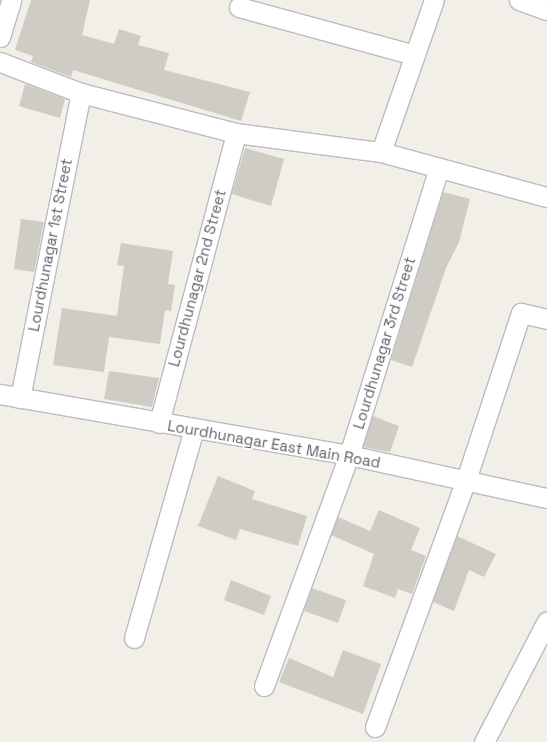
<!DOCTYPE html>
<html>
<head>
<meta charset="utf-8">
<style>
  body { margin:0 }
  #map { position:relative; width:547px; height:742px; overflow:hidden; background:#f1efe7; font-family:"Space Grotesk",sans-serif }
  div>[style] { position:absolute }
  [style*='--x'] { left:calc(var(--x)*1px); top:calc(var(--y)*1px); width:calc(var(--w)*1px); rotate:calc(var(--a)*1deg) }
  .building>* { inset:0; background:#ceccc5 }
  .roads { filter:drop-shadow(1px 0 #b9bcc0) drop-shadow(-1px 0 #b9bcc0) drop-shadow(0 1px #b9bcc0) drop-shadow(0 -1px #b9bcc0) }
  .minor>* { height:19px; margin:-9.5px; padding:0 9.5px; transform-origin:9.5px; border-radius:9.5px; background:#fff }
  span { translate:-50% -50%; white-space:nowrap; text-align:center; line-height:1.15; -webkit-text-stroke:4px #fff; paint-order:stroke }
  .street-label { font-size:15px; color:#5e6267 }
</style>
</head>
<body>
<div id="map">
  <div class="building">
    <div style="clip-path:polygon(31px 0,90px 0,82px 35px,114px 44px,119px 29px,141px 36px,138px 45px,169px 53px,164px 70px,250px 92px,241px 121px,73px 70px,71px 77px,31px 62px,33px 56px,15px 50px)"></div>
    <div style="clip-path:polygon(25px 84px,65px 99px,60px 118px,19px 106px)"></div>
    <div style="clip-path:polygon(245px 148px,284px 159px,271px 206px,232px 194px)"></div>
    <div style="clip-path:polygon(443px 192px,470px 199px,459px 242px,446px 268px,412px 367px,391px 360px)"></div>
    <div style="clip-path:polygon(21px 219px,44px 222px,34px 272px,14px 269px)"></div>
    <div style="clip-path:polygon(121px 243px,173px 251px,168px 284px,175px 285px,171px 311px,165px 310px,160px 344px,109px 337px,104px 372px,53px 365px,62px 308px,117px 316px,124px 266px,117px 265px)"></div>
    <div style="clip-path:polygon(109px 371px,159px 378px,152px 407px,104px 399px)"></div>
    <div style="clip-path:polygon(373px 416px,399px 426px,390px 452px,363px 447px)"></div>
    <div style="clip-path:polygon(218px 476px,255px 491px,252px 499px,307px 516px,298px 546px,240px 529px,236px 540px,198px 526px)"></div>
    <div style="clip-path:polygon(379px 510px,420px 528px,411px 550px,426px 556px,412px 594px,398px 589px,395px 598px,363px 586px,374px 554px,331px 535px,338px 517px,370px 531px)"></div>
    <div style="clip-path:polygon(457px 536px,496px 554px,484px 577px,469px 570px,454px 611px,433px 602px)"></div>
    <div style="clip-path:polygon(231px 580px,271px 596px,264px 615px,224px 600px)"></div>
    <div style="clip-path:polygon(312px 588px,346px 600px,338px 623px,304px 611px)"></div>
    <div style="clip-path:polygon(343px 650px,381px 664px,363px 714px,279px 682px,289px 658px,333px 677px)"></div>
  </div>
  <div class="roads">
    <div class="minor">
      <div style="--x:519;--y:0;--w:30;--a:20"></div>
      <div style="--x:239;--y:7;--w:182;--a:15.3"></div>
      <div style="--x:0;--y:37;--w:39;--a:-73"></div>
      <div style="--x:0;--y:62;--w:87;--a:20.9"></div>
      <div style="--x:81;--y:93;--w:160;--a:14.5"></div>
      <div style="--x:236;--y:133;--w:146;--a:7.5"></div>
      <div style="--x:381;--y:152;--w:172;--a:15.2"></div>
      <div style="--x:381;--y:152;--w:161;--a:-70.8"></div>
      <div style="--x:0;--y:394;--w:354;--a:9.9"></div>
      <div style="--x:349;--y:455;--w:203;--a:12.3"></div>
      <div style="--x:20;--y:398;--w:311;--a:-78.7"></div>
      <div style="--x:159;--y:423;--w:300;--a:-75.1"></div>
      <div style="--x:134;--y:638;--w:217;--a:-74"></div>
      <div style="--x:264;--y:686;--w:246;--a:-69.8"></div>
      <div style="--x:349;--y:455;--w:301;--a:-72.6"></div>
      <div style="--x:375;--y:727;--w:263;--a:-69.8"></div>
      <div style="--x:466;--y:480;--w:176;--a:-71.8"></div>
      <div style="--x:521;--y:313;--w:27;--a:13"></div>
      <div style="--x:484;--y:742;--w:136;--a:-62.5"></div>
    </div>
  </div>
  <div class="street-label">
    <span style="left:50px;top:245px;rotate:-79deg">Lourdhunagar 1st Street</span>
    <span style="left:197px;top:278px;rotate:-75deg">Lourdhunagar 2nd Street</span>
    <span style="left:384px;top:343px;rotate:-73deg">Lourdhunagar 3rd Street</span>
    <span style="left:274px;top:444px;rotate:10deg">Lourdhunagar East Main Road</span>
  </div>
</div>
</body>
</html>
